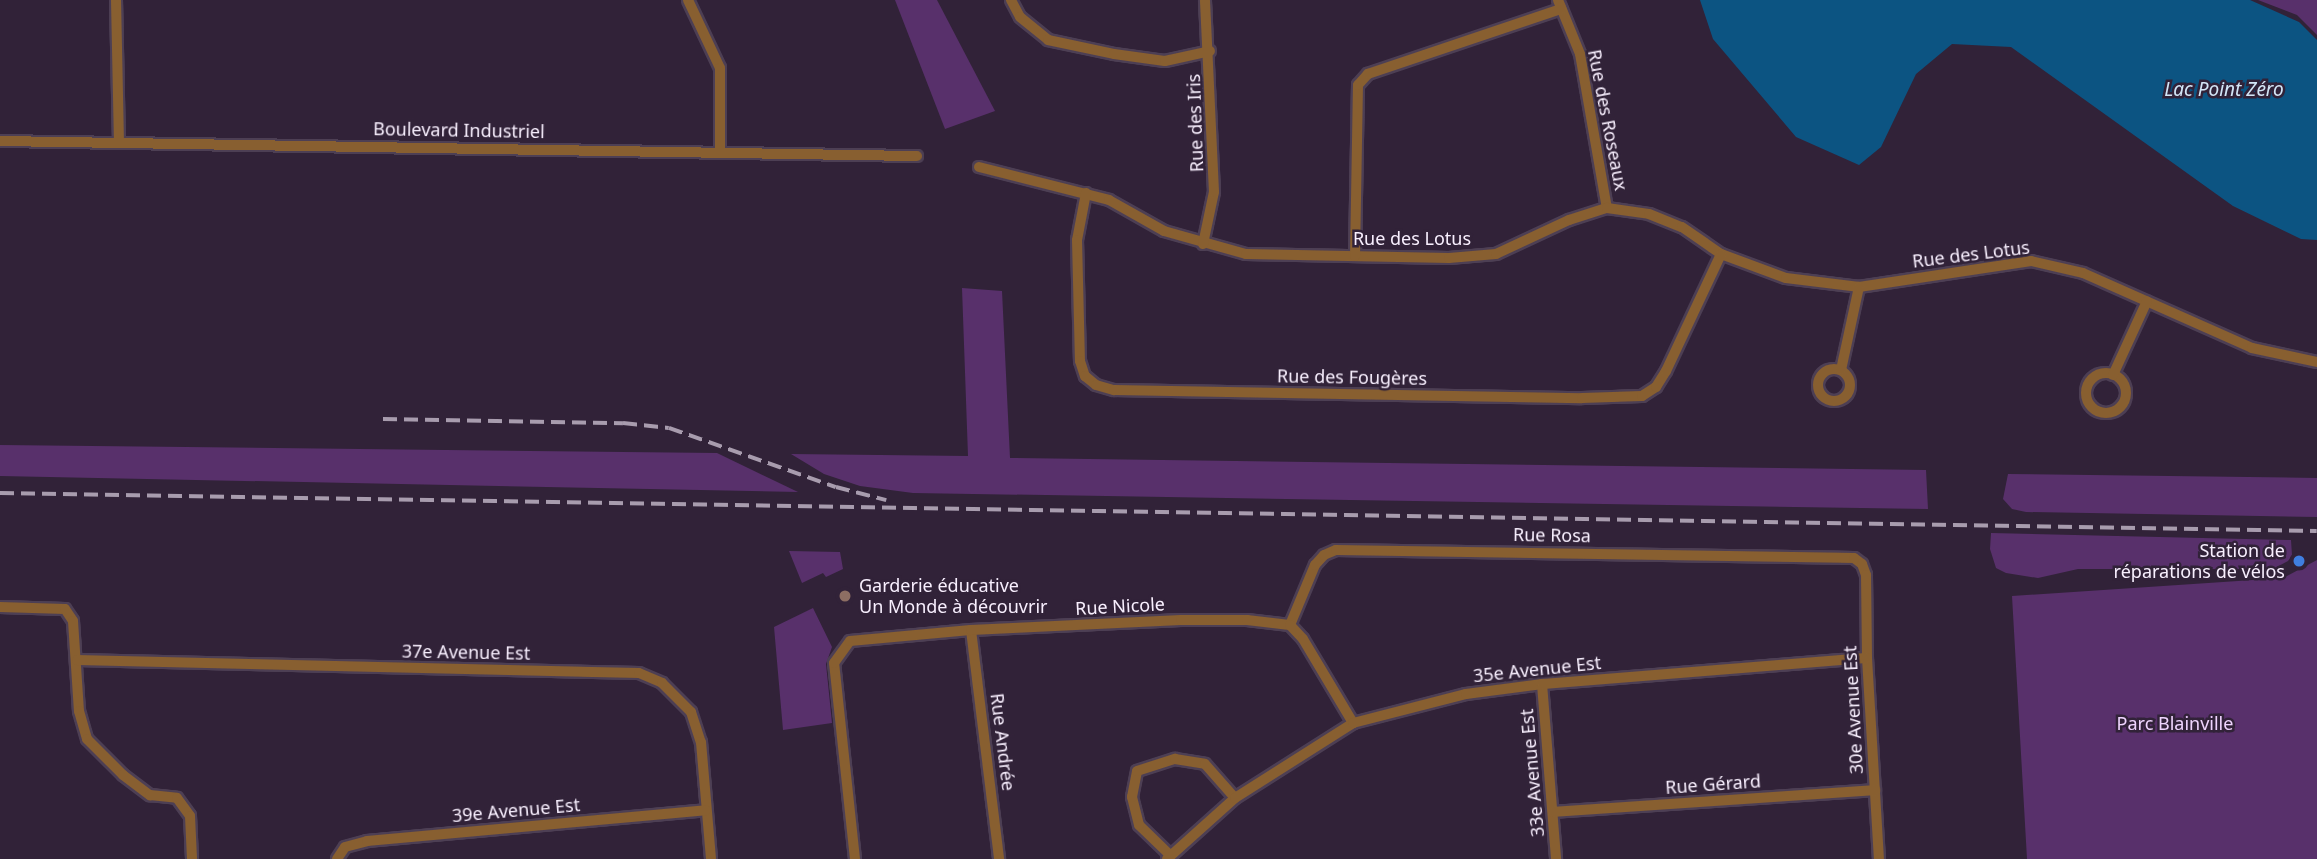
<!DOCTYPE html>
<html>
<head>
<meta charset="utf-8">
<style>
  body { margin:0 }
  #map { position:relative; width:2317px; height:859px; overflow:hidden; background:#312238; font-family:"Noto Sans",sans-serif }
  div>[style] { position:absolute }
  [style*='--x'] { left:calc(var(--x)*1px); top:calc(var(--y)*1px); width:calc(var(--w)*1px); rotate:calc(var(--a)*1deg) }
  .green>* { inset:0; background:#58306b }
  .water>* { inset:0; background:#0c5482 }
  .roads { filter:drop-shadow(2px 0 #4d3f54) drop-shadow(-2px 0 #4d3f54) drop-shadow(0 2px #4d3f54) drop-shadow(0 -2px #4d3f54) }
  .street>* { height:10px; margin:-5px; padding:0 5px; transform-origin:5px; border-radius:5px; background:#885f30 }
  .street>.ring { margin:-5px; padding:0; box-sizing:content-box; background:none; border:10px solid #885f30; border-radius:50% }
  .rail>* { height:3.5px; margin-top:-1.75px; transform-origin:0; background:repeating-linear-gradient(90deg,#a89cae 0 14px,transparent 0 21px) }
  .dots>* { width:19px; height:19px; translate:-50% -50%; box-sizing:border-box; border:4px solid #312238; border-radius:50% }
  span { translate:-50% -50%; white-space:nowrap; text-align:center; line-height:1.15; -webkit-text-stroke:5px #312238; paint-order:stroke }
  .street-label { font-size:18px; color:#f8effe }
  .poi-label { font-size:18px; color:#f8effe }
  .right { translate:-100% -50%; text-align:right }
  .left { translate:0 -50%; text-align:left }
  .park-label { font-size:18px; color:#efd4fe }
  .water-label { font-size:19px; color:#d3e6f7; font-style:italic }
</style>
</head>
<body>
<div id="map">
  <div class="green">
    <div style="clip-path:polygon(895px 0,937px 0,995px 111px,945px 129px)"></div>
    <div style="clip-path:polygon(2258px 0,2317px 0,2317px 35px,2297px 15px)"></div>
    <div style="clip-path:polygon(962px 288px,1002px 291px,1010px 458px,1926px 470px,1928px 509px,913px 493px,860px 486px,824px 474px,791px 454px,968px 456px)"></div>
    <div style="clip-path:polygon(0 445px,717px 453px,798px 492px,0 476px)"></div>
    <div style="clip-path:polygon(2008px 474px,2317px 478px,2317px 517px,2026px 512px,2012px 509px,2003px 499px)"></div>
    <div style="clip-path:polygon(1991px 533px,2291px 540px,2292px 555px,2288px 561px,2273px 569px,2078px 569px,2038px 578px,2006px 573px,1996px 568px,1990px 549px)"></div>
    <div style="clip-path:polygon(789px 551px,840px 552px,843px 569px,826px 577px,823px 573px,802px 583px)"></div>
    <div style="clip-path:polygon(2317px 560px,2317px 859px,2027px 859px,2012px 596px,2283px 578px)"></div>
    <div style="clip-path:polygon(813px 608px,832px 647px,826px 664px,832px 723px,783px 730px,774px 627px)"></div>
  </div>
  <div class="water">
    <div style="clip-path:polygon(1700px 0,2250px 0,2299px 22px,2317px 40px,2317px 240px,2301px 239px,2233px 206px,2011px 47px,1952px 44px,1916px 74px,1881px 147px,1859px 165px,1796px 137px,1713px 39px)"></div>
  </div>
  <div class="roads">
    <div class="street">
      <div style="--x:116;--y:0;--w:142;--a:88.8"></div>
      <div style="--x:688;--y:0;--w:75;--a:64.8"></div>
      <div style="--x:720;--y:68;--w:84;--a:90"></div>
      <div style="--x:1011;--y:0;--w:19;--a:62"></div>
      <div style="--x:1020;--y:17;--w:36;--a:39"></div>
      <div style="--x:1048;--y:40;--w:67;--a:12"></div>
      <div style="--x:1114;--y:54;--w:51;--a:7.8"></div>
      <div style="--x:1165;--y:61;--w:46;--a:-12.5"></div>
      <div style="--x:1558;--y:0;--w:58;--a:67.8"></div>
      <div style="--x:1580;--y:54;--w:156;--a:80.1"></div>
      <div style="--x:0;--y:141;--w:917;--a:0.94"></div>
      <div style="--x:979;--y:167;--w:134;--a:14.2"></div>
      <div style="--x:1109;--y:200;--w:63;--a:29.4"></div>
      <div style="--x:1164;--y:231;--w:85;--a:15.7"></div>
      <div style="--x:1246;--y:254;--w:203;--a:1.1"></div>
      <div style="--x:1449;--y:258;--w:47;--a:-4.9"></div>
      <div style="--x:1496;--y:254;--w:81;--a:-25"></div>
      <div style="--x:1569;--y:220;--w:40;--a:-18"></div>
      <div style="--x:1607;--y:208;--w:42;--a:8.1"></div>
      <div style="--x:1649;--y:214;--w:35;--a:22"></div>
      <div style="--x:1682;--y:227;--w:47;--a:34.7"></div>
      <div style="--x:1721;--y:254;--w:69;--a:20.3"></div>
      <div style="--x:1786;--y:278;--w:74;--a:7"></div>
      <div style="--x:1859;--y:287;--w:174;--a:-8.6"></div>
      <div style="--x:2031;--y:261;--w:53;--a:13"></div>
      <div style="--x:2083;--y:273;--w:185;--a:23.9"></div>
      <div style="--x:2252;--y:348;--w:66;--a:12.2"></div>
      <div style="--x:1086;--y:193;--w:48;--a:100.8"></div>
      <div style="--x:1077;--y:240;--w:121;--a:88.6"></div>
      <div style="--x:1080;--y:361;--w:16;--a:72"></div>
      <div style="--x:1085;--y:376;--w:14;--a:39"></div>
      <div style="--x:1096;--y:385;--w:19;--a:16"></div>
      <div style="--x:1114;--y:390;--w:468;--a:1"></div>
      <div style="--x:1582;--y:398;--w:60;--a:-1.9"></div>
      <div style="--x:1642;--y:396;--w:17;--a:-33"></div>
      <div style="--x:1656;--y:387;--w:19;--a:-58"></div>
      <div style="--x:1666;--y:371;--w:129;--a:-64.8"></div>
      <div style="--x:1203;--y:244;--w:53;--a:-78.1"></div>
      <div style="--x:1214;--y:192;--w:192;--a:-92.7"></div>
      <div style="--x:1355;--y:256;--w:171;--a:-89"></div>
      <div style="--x:1358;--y:85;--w:15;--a:-48"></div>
      <div style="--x:1368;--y:74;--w:204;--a:-18.6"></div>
      <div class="ring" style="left:1818px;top:369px;width:22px;height:22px"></div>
      <div style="--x:1841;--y:370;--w:85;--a:-77.8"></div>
      <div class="ring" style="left:2086px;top:373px;width:30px;height:30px"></div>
      <div style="--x:2113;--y:375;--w:81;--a:-65.3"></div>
      <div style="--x:0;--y:607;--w:65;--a:1.8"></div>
      <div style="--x:65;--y:609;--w:14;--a:56"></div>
      <div style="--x:73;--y:621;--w:90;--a:86.2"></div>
      <div style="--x:79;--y:711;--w:29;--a:74"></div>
      <div style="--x:87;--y:739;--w:51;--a:45"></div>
      <div style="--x:123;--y:775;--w:34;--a:37"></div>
      <div style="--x:150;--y:795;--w:27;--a:6"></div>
      <div style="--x:177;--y:798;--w:22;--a:54"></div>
      <div style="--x:190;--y:816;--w:43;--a:87.3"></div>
      <div style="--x:1290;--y:625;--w:65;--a:-67.4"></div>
      <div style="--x:1315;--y:565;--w:13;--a:-48"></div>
      <div style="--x:1324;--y:555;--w:13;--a:-23"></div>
      <div style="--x:1336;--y:550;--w:518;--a:0.88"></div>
      <div style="--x:1854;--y:558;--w:10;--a:37"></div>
      <div style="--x:1862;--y:564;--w:12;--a:70"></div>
      <div style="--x:1866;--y:575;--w:83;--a:89.3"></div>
      <div style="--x:1867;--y:658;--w:201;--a:86.6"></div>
      <div style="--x:971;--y:630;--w:231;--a:83"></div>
      <div style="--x:77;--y:660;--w:562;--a:1.33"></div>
      <div style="--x:639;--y:673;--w:25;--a:23"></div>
      <div style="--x:662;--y:683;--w:41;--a:45"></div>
      <div style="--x:691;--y:712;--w:32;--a:72"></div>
      <div style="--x:701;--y:742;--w:117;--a:85.1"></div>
      <div style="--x:1542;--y:684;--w:176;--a:85.4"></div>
      <div style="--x:1553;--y:812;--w:323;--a:-3.9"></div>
      <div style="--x:1170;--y:855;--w:43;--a:-135.9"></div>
      <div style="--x:1139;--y:825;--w:29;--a:-104"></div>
      <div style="--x:1132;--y:797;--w:26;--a:-79"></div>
      <div style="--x:1137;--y:771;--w:40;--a:-18"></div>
      <div style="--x:1175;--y:759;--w:30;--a:9"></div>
      <div style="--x:1205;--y:764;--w:45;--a:48.6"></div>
      <div style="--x:337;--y:859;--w:14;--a:-56"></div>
      <div style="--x:345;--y:847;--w:23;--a:-15"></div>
      <div style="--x:367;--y:841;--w:340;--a:-5.2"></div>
      <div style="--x:855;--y:859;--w:197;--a:-96.1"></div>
      <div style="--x:834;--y:663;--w:27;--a:-54"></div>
      <div style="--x:850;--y:641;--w:121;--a:-5.2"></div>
      <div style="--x:971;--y:630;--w:210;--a:-2.7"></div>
      <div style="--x:1181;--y:620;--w:66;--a:0"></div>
      <div style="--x:1247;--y:620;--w:43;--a:6.6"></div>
      <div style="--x:1290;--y:625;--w:19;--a:47"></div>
      <div style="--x:1303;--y:639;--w:98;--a:59.2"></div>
      <div style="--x:1167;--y:859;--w:91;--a:-41.9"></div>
      <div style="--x:1235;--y:798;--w:140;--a:-32.4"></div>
      <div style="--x:1353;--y:723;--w:117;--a:-14.4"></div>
      <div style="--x:1466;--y:694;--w:77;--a:-7.5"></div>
      <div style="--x:1542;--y:684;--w:326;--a:-4.6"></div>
    </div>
  </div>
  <div class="rail">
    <div style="--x:383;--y:419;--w:240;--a:1"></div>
    <div style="--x:623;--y:423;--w:46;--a:6.2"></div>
    <div style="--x:669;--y:428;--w:177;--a:19.5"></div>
    <div style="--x:836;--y:487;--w:52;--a:14.6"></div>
    <div style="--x:0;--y:493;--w:2317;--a:0.94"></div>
  </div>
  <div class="dots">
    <div style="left:2299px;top:561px;background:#3f7fe0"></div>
    <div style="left:845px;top:596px;background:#8d6e63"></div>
  </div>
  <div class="street-label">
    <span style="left:1608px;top:120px;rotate:79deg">Rue des Roseaux</span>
    <span style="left:1195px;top:123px;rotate:-92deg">Rue des Iris</span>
    <span style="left:459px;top:130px;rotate:1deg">Boulevard Industriel</span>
    <span style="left:1412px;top:238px">Rue des Lotus</span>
    <span style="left:1971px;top:254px;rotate:-7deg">Rue des Lotus</span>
    <span style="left:1352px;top:377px;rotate:1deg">Rue des Fougères</span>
    <span style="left:1552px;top:535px;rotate:1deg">Rue Rosa</span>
    <span style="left:1120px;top:606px;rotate:-3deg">Rue Nicole</span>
    <span style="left:466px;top:652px;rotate:1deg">37e Avenue Est</span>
    <span style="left:1537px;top:669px;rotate:-6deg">35e Avenue Est</span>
    <span style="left:1853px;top:710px;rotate:-93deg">30e Avenue Est</span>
    <span style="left:1003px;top:742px;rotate:83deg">Rue Andrée</span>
    <span style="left:1532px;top:773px;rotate:-95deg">33e Avenue Est</span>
    <span style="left:1713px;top:784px;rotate:-4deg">Rue Gérard</span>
    <span style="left:516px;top:810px;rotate:-5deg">39e Avenue Est</span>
  </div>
  <div class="poi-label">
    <span class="right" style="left:2285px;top:561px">Station de<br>réparations de vélos</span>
    <span class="left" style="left:859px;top:596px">Garderie éducative<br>Un Monde à découvrir</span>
  </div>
  <div class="park-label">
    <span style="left:2175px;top:723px">Parc Blainville</span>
  </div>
  <div class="water-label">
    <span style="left:2224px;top:90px">Lac Point Zéro</span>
  </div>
</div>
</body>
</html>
